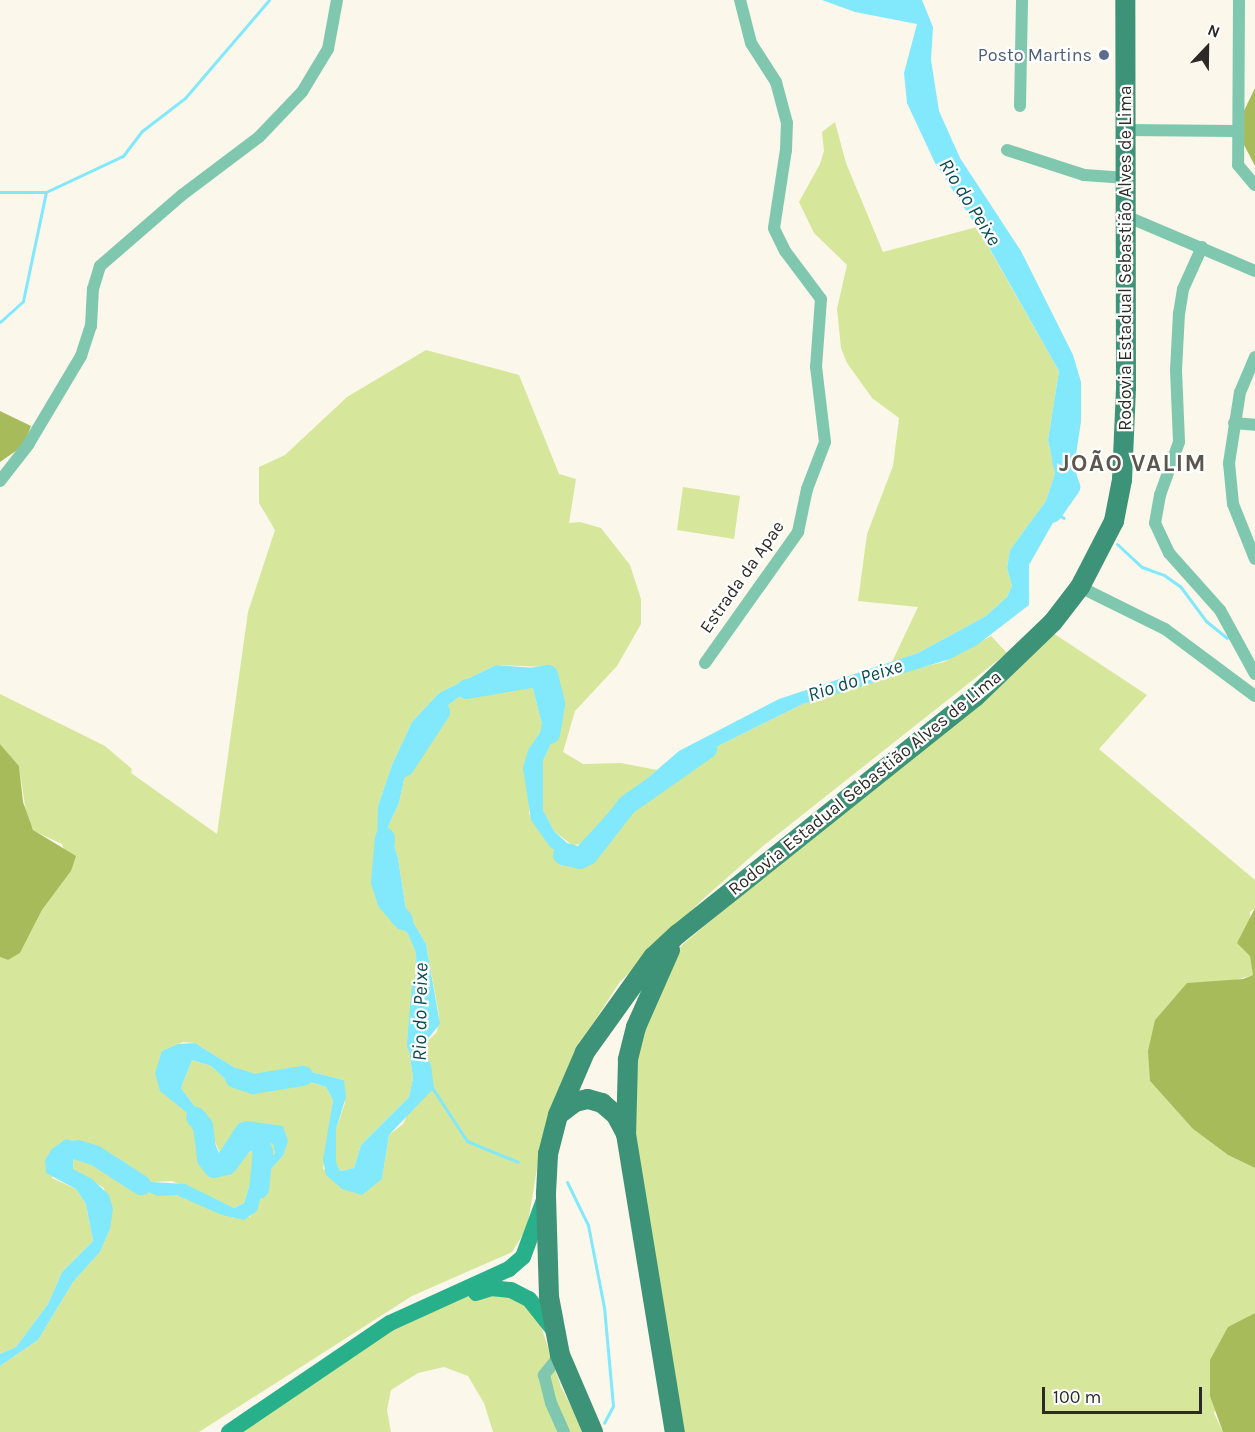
<!DOCTYPE html>
<html>
<head>
<meta charset="utf-8">
<style>
  body { margin:0 }
  #map { position:relative; width:1255px; height:1432px; overflow:hidden; background:#fbf7ea; font-family:Karla,sans-serif }
  div>[style] { position:absolute }
  [style*='--x'] { left:calc(var(--x)*1px); top:calc(var(--y)*1px); width:calc(var(--w)*1px); rotate:calc(var(--a)*1deg) }
  .green>* { inset:0; background:#d6e79b }
  .forest>* { inset:0; background:#a8bb5b }
  .water>* { inset:0; background:#82e8fc }
  .stream>* { height:3px; margin:-1.5px; padding:0 1.5px; transform-origin:1.5px; border-radius:1.5px; background:#82e8fc }
  .river>* { height:20px; margin:-10px; padding:0 10px; transform-origin:10px; border-radius:10px; background:#82e8fc }
  .minor>* { height:12px; margin:-6px; padding:0 6px; transform-origin:6px; border-radius:6px; background:#7fc8af }
  .secondary>* { height:16px; margin:-8px; padding:0 8px; transform-origin:8px; border-radius:8px; background:#28b08b }
  .primary>* { height:20px; margin:-10px; padding:0 10px; transform-origin:10px; border-radius:10px; background:#3c9378 }
  .dots>* { width:16px; height:16px; translate:-50% -50%; box-sizing:border-box; border:3px solid #fff; border-radius:50% }
  span { translate:-50% -50%; white-space:nowrap; text-align:center; line-height:1.15; -webkit-text-stroke:4.5px #fff; paint-order:stroke }
  .service-label { font-size:18px; color:#4e5e75 }
  .right { translate:-100% -50%; text-align:right }
  .street-label { font-size:18px; color:#2c2a26 }
  .water-label { font-size:20px; color:#0c4b55; font-style:italic }
  .district-label { font-size:24px; color:#5b574c; font-weight:700; letter-spacing:1.5px }
  .north { position:absolute; left:1177px; top:18px; width:60px; height:60px; -webkit-text-stroke:4px #fff; paint-order:stroke; rotate:22deg; font-size:16px; font-weight:700; line-height:24px; text-align:center; color:#2c2a26 }
  .north::after { content:''; display:block; margin:auto; width:21px; height:27px; background:#2c2a26; clip-path:polygon(50% 0,100% 100%,50% 72%,0 100%) }
  .scale { position:absolute; left:1042px; top:1387px; width:160px; height:27px; box-sizing:border-box; border:3px solid #2c2a26; border-top:0; padding-left:8px; font-size:18px; line-height:21px; white-space:nowrap; color:#2c2a26; -webkit-text-stroke:4px #fff; paint-order:stroke }
</style>
</head>
<body>
<div id="map">
  <div class="green">
    <div style="clip-path:polygon(835px 122px,846px 163px,883px 252px,977px 227px,1059px 371px,1048px 440px,1055px 473px,1046px 501px,1010px 550px,1007px 568px,1012px 586px,1007px 597px,986px 616px,918px 653px,892px 662px,918px 607px,858px 601px,867px 534px,893px 466px,899px 418px,872px 398px,847px 363px,841px 348px,837px 309px,847px 265px,814px 233px,799px 202px,820px 164px,824px 151px,822px 132px)"></div>
    <div style="clip-path:polygon(426px 350px,519px 375px,559px 474px,576px 479px,569px 523px,580px 522px,601px 528px,630px 565px,641px 599px,641px 624px,617px 666px,575px 711px,563px 752px,583px 764px,621px 763px,657px 770px,613px 808px,583px 844px,572px 845px,554px 831px,543px 810px,543px 761px,557px 729px,545px 667px,496px 665px,439px 693px,412px 722px,392px 765px,378px 806px,389px 916px,408px 934px,416px 953px,418px 1017px,409px 1050px,413px 1078px,409px 1097px,361px 1145px,354px 1168px,340px 1171px,336px 1163px,336px 1129px,345px 1103px,344px 1080px,307px 1071px,248px 1076px,195px 1043px,183px 1042px,162px 1051px,186px 1111px,202px 1132px,208px 1158px,247px 1154px,266px 1143px,273px 1144px,275px 1153px,252px 1178px,244px 1203px,234px 1208px,172px 1181px,152px 1182px,123px 1161px,66px 1139px,52px 1178px,76px 1189px,86px 1204px,93px 1241px,62px 1272px,48px 1304px,16px 1347px,0 1354px,0 957px,8px 960px,20px 953px,42px 910px,71px 871px,62px 844px,34px 831px,27px 819px,19px 766px,0 744px,0 694px,105px 746px,132px 769px,131px 773px,217px 834px,248px 612px,275px 530px,259px 503px,259px 467px,285px 455px,347px 397px)"></div>
    <div style="clip-path:polygon(683px 487px,740px 496px,734px 539px,677px 530px)"></div>
    <div style="clip-path:polygon(1053px 633px,1147px 695px,1099px 749px,1255px 880px,1255px 908px,1250px 912px,1253px 975px,1175px 997px,1155px 1020px,1150px 1081px,1193px 1129px,1228px 1155px,1255px 1168px,1255px 1313px,1249px 1316px,1214px 1413px,1223px 1432px,681px 1432px,631px 1117px,640px 1030px,671px 959px,682px 945px)"></div>
    <div style="clip-path:polygon(991px 636px,1007px 653px,763px 846px,702px 900px,619px 983px,587px 1033px,540px 1151px,527px 1228px,512px 1252px,412px 1296px,199px 1432px,0 1432px,0 1366px,38px 1340px,73px 1282px,100px 1252px,110px 1229px,104px 1188px,73px 1169px,74px 1154px,106px 1162px,143px 1190px,176px 1195px,234px 1218px,250px 1217px,262px 1197px,268px 1172px,283px 1156px,277px 1125px,220px 1153px,205px 1120px,181px 1088px,192px 1060px,211px 1066px,225px 1079px,256px 1086px,265px 1079px,273px 1079px,307px 1081px,326px 1087px,333px 1100px,323px 1169px,382px 1179px,389px 1135px,403px 1124px,431px 1065px,422px 1046px,437px 1032px,439px 1015px,426px 944px,406px 910px,398px 858px,388px 827px,399px 803px,409px 757px,445px 708px,456px 699px,474px 689px,517px 678px,533px 689px,543px 728px,533px 743px,529px 814px,550px 846px,578px 861px,584px 860px,644px 791px,672px 769px,803px 704px,901px 672px,944px 662px)"></div>
    <div style="clip-path:polygon(500px 1288px,534px 1305px,561px 1387px,585px 1432px,493px 1432px,484px 1403px,468px 1376px,444px 1367px,418px 1373px,391px 1390px,387px 1410px,391px 1432px,232px 1432px,434px 1303px)"></div>
  </div>
  <div class="forest">
    <div style="clip-path:polygon(1255px 88px,1255px 166px,1242px 141px,1241px 117px)"></div>
    <div style="clip-path:polygon(0 411px,31px 426px,23px 446px,0 462px)"></div>
    <div style="clip-path:polygon(0 744px,19px 766px,23px 802px,33px 830px,76px 856px,71px 871px,42px 910px,20px 953px,8px 960px,0 957px)"></div>
    <div style="clip-path:polygon(1255px 908px,1255px 1168px,1228px 1155px,1193px 1129px,1150px 1081px,1148px 1051px,1155px 1020px,1187px 983px,1243px 979px,1253px 975px,1250px 956px,1237px 943px)"></div>
    <div style="clip-path:polygon(1255px 1313px,1255px 1432px,1223px 1432px,1210px 1396px,1210px 1360px,1228px 1327px)"></div>
  </div>
  <div class="water">
    <div style="clip-path:polygon(822px 0,922px 0,933px 27px,931px 60px,939px 111px,960px 158px,1021px 251px,1073px 355px,1081px 382px,1081px 422px,1072px 480px,1067px 498px,1029px 565px,1029px 605px,977px 645px,950px 659px,803px 704px,672px 769px,644px 791px,584px 861px,569px 859px,550px 847px,531px 820px,523px 768px,528px 750px,543px 728px,533px 689px,517px 678px,474px 689px,456px 699px,445px 708px,409px 757px,399px 803px,388px 827px,398px 858px,406px 910px,426px 944px,440px 1024px,422px 1046px,431px 1065px,434px 1088px,389px 1135px,382px 1179px,362px 1195px,342px 1189px,326px 1175px,323px 1160px,333px 1100px,326px 1087px,307px 1081px,265px 1079px,251px 1089px,225px 1079px,211px 1066px,192px 1060px,181px 1088px,205px 1120px,219px 1153px,238px 1124px,246px 1121px,283px 1126px,288px 1141px,283px 1156px,268px 1172px,257px 1211px,244px 1220px,222px 1215px,176px 1195px,158px 1196px,143px 1190px,106px 1162px,74px 1154px,73px 1169px,92px 1179px,109px 1195px,113px 1209px,110px 1229px,100px 1252px,73px 1282px,38px 1340px,0 1366px,0 1354px,16px 1347px,48px 1304px,62px 1272px,93px 1241px,86px 1204px,76px 1189px,46px 1173px,45px 1160px,52px 1149px,66px 1139px,85px 1144px,123px 1161px,152px 1182px,185px 1184px,234px 1208px,244px 1203px,252px 1178px,275px 1153px,273px 1144px,266px 1143px,229px 1163px,213px 1164px,191px 1116px,160px 1091px,155px 1073px,162px 1051px,178px 1044px,195px 1043px,248px 1076px,307px 1071px,344px 1080px,346px 1097px,336px 1129px,336px 1162px,340px 1171px,354px 1168px,361px 1145px,409px 1097px,413px 1078px,409px 1050px,418px 1017px,416px 953px,408px 934px,389px 916px,377px 843px,378px 806px,392px 765px,412px 722px,439px 693px,496px 665px,549px 669px,557px 730px,543px 761px,543px 810px,554px 831px,567px 843px,578px 846px,613px 808px,679px 751px,779px 699px,918px 653px,986px 616px,1007px 597px,1012px 586px,1007px 568px,1010px 550px,1046px 501px,1055px 473px,1048px 440px,1059px 371px,982px 235px,935px 163px,907px 103px,904px 73px,917px 24px,855px 12px)"></div>
  </div>
  <div class="stream">
    <div style="--x:0;--y:192;--w:46;--a:0"></div>
    <div style="--x:46;--y:192;--w:85;--a:-25.1"></div>
    <div style="--x:123;--y:156;--w:31;--a:-53"></div>
    <div style="--x:142;--y:131;--w:54;--a:-37.5"></div>
    <div style="--x:185;--y:98;--w:129;--a:-49.4"></div>
    <div style="--x:0;--y:322;--w:31;--a:-42"></div>
    <div style="--x:23;--y:301;--w:111;--a:-78.1"></div>
    <div style="--x:1055;--y:513;--w:10;--a:29"></div>
    <div style="--x:1117;--y:544;--w:34;--a:43"></div>
    <div style="--x:1142;--y:567;--w:23;--a:20"></div>
    <div style="--x:1164;--y:575;--w:19;--a:35"></div>
    <div style="--x:1180;--y:586;--w:44;--a:53.4"></div>
    <div style="--x:1206;--y:621;--w:27;--a:39"></div>
    <div style="--x:431;--y:1086;--w:66;--a:56.8"></div>
    <div style="--x:467;--y:1141;--w:55;--a:22.4"></div>
    <div style="--x:567;--y:1182;--w:48;--a:64"></div>
    <div style="--x:588;--y:1225;--w:84;--a:79"></div>
    <div style="--x:604;--y:1307;--w:99;--a:84.8"></div>
    <div style="--x:613;--y:1406;--w:19;--a:118"></div>
  </div>
  <div class="river">
    <div style="--x:1052;--y:513;--w:32;--a:-55"></div>
    <div style="--x:1070;--y:487;--w:27;--a:-107"></div>
    <div style="--x:467;--y:689;--w:82;--a:-9.8"></div>
    <div style="--x:548;--y:675;--w:30;--a:76"></div>
    <div style="--x:555;--y:704;--w:30;--a:99"></div>
    <div style="--x:404;--y:767;--w:66;--a:-56.8"></div>
    <div style="--x:385;--y:838;--w:44;--a:95.2"></div>
    <div style="--x:381;--y:882;--w:20;--a:72"></div>
    <div style="--x:387;--y:901;--w:25;--a:50"></div>
    <div style="--x:563;--y:855;--w:17;--a:13"></div>
    <div style="--x:580;--y:859;--w:9;--a:-27"></div>
    <div style="--x:588;--y:855;--w:63;--a:-52"></div>
    <div style="--x:627;--y:805;--w:98;--a:-35"></div>
    <div style="--x:417;--y:1045;--w:60;--a:-85.2"></div>
    <div style="--x:235;--y:1078;--w:20;--a:18"></div>
    <div style="--x:254;--y:1084;--w:50;--a:-9.3"></div>
    <div style="--x:196;--y:1117;--w:11;--a:52"></div>
    <div style="--x:203;--y:1126;--w:33;--a:83"></div>
    <div style="--x:207;--y:1159;--w:11;--a:52"></div>
    <div style="--x:214;--y:1168;--w:13;--a:-13"></div>
    <div style="--x:227;--y:1165;--w:34;--a:-53"></div>
    <div style="--x:247;--y:1138;--w:11;--a:15"></div>
    <div style="--x:258;--y:1141;--w:12;--a:66"></div>
    <div style="--x:263;--y:1152;--w:37;--a:96"></div>
    <div style="--x:78;--y:1150;--w:19;--a:18"></div>
    <div style="--x:96;--y:1156;--w:54;--a:32.8"></div>
  </div>
  <div class="minor">
    <div style="--x:1239;--y:0;--w:165;--a:90.3"></div>
    <div style="--x:1238;--y:165;--w:26;--a:50"></div>
    <div style="--x:1020;--y:106;--w:106;--a:-88.9"></div>
    <div style="--x:1126;--y:130;--w:111;--a:0.5"></div>
    <div style="--x:1007;--y:150;--w:81;--a:18"></div>
    <div style="--x:1084;--y:175;--w:43;--a:4"></div>
    <div style="--x:1128;--y:217;--w:138;--a:23"></div>
    <div style="--x:1202;--y:247;--w:46;--a:114.3"></div>
    <div style="--x:1183;--y:289;--w:24;--a:99"></div>
    <div style="--x:1179;--y:313;--w:57;--a:93"></div>
    <div style="--x:1176;--y:370;--w:72;--a:87.6"></div>
    <div style="--x:1179;--y:442;--w:56;--a:109.7"></div>
    <div style="--x:1160;--y:495;--w:28;--a:100"></div>
    <div style="--x:1155;--y:523;--w:33;--a:65"></div>
    <div style="--x:1169;--y:553;--w:76;--a:48.2"></div>
    <div style="--x:1220;--y:610;--w:73;--a:61.3"></div>
    <div style="--x:1255;--y:357;--w:38;--a:113"></div>
    <div style="--x:1240;--y:392;--w:72;--a:98.8"></div>
    <div style="--x:1229;--y:463;--w:41;--a:84.4"></div>
    <div style="--x:1233;--y:504;--w:59;--a:68.2"></div>
    <div style="--x:1234;--y:423;--w:21;--a:5"></div>
    <div style="--x:0;--y:481;--w:46;--a:-52.1"></div>
    <div style="--x:28;--y:445;--w:104;--a:-59.2"></div>
    <div style="--x:81;--y:356;--w:32;--a:-72"></div>
    <div style="--x:91;--y:326;--w:37;--a:-87"></div>
    <div style="--x:93;--y:289;--w:24;--a:-73"></div>
    <div style="--x:100;--y:266;--w:108;--a:-40.9"></div>
    <div style="--x:182;--y:195;--w:96;--a:-37"></div>
    <div style="--x:259;--y:137;--w:62;--a:-46.3"></div>
    <div style="--x:302;--y:92;--w:50;--a:-58.8"></div>
    <div style="--x:328;--y:49;--w:50;--a:-79.6"></div>
    <div style="--x:1080;--y:587;--w:95;--a:26.3"></div>
    <div style="--x:1165;--y:629;--w:112;--a:36.7"></div>
    <div style="--x:705;--y:663;--w:161;--a:-54.6"></div>
    <div style="--x:798;--y:532;--w:44;--a:-78.2"></div>
    <div style="--x:807;--y:489;--w:50;--a:-69"></div>
    <div style="--x:825;--y:442;--w:76;--a:-96.8"></div>
    <div style="--x:816;--y:367;--w:68;--a:-85.8"></div>
    <div style="--x:821;--y:299;--w:60;--a:-126.9"></div>
    <div style="--x:785;--y:251;--w:25;--a:-116"></div>
    <div style="--x:774;--y:228;--w:79;--a:-81.3"></div>
    <div style="--x:786;--y:150;--w:27;--a:-88"></div>
    <div style="--x:787;--y:123;--w:42;--a:-105"></div>
    <div style="--x:776;--y:82;--w:46;--a:-122.7"></div>
    <div style="--x:751;--y:43;--w:44;--a:-104.3"></div>
    <div style="--x:560;--y:1355;--w:26;--a:129"></div>
    <div style="--x:544;--y:1375;--w:29;--a:76"></div>
    <div style="--x:551;--y:1403;--w:32;--a:66"></div>
  </div>
  <div class="secondary">
    <div style="--x:476;--y:1293;--w:16;--a:-18"></div>
    <div style="--x:491;--y:1288;--w:20;--a:6"></div>
    <div style="--x:511;--y:1290;--w:20;--a:27"></div>
    <div style="--x:529;--y:1299;--w:43;--a:51.5"></div>
    <div style="--x:229;--y:1432;--w:194;--a:-34.1"></div>
    <div style="--x:390;--y:1323;--w:131;--a:-24.4"></div>
    <div style="--x:509;--y:1269;--w:18;--a:-41"></div>
    <div style="--x:523;--y:1257;--w:61;--a:-69.8"></div>
  </div>
  <div class="primary">
    <div style="--x:670;--y:950;--w:84;--a:113.8"></div>
    <div style="--x:636;--y:1027;--w:34;--a:104"></div>
    <div style="--x:628;--y:1060;--w:74;--a:91.5"></div>
    <div style="--x:626;--y:1134;--w:302;--a:80.7"></div>
    <div style="--x:558;--y:1115;--w:21;--a:-37"></div>
    <div style="--x:575;--y:1102;--w:13;--a:-13"></div>
    <div style="--x:588;--y:1099;--w:15;--a:16"></div>
    <div style="--x:602;--y:1103;--w:18;--a:41"></div>
    <div style="--x:616;--y:1115;--w:21;--a:62"></div>
    <div style="--x:593;--y:1432;--w:84;--a:-113.2"></div>
    <div style="--x:560;--y:1355;--w:59;--a:-100.7"></div>
    <div style="--x:549;--y:1297;--w:104;--a:-91.7"></div>
    <div style="--x:546;--y:1193;--w:39;--a:-87"></div>
    <div style="--x:548;--y:1154;--w:40;--a:-75.6"></div>
    <div style="--x:558;--y:1115;--w:69;--a:-66.8"></div>
    <div style="--x:585;--y:1052;--w:117;--a:-54.4"></div>
    <div style="--x:653;--y:957;--w:34;--a:-43"></div>
    <div style="--x:678;--y:934;--w:380;--a:-38.6"></div>
    <div style="--x:975;--y:697;--w:108;--a:-43.9"></div>
    <div style="--x:1053;--y:622;--w:44;--a:-52.4"></div>
    <div style="--x:1080;--y:587;--w:74;--a:-62.7"></div>
    <div style="--x:1114;--y:521;--w:42;--a:-79"></div>
    <div style="--x:1122;--y:480;--w:93;--a:-87.5"></div>
    <div style="--x:1126;--y:387;--w:387;--a:-90.1"></div>
  </div>
  <div class="dots">
    <div style="left:1104px;top:55px;background:#5c6f8a"></div>
  </div>
  <div class="service-label">
    <span class="right" style="left:1092px;top:55px">Posto Martins</span>
  </div>
  <div class="street-label">
    <span style="left:1125px;top:258px;rotate:-90deg">Rodovia Estadual Sebastião Alves de Lima</span>
    <span style="left:742px;top:577px;rotate:-55deg">Estrada da Apae</span>
    <span style="left:865px;top:783px;rotate:-39deg">Rodovia Estadual Sebastião Alves de Lima</span>
  </div>
  <div class="water-label">
    <span style="left:970px;top:202px;rotate:58deg">Rio do Peixe</span>
    <span style="left:855px;top:680px;rotate:-18deg">Rio do Peixe</span>
    <span style="left:420px;top:1012px;rotate:-89deg">Rio do Peixe</span>
  </div>
  <div class="district-label">
    <span style="left:1133px;top:464px">JOÃO VALIM</span>
  </div>
  <div class="north">N</div>
  <div class="scale">100 m</div>
</div>
</body>
</html>
